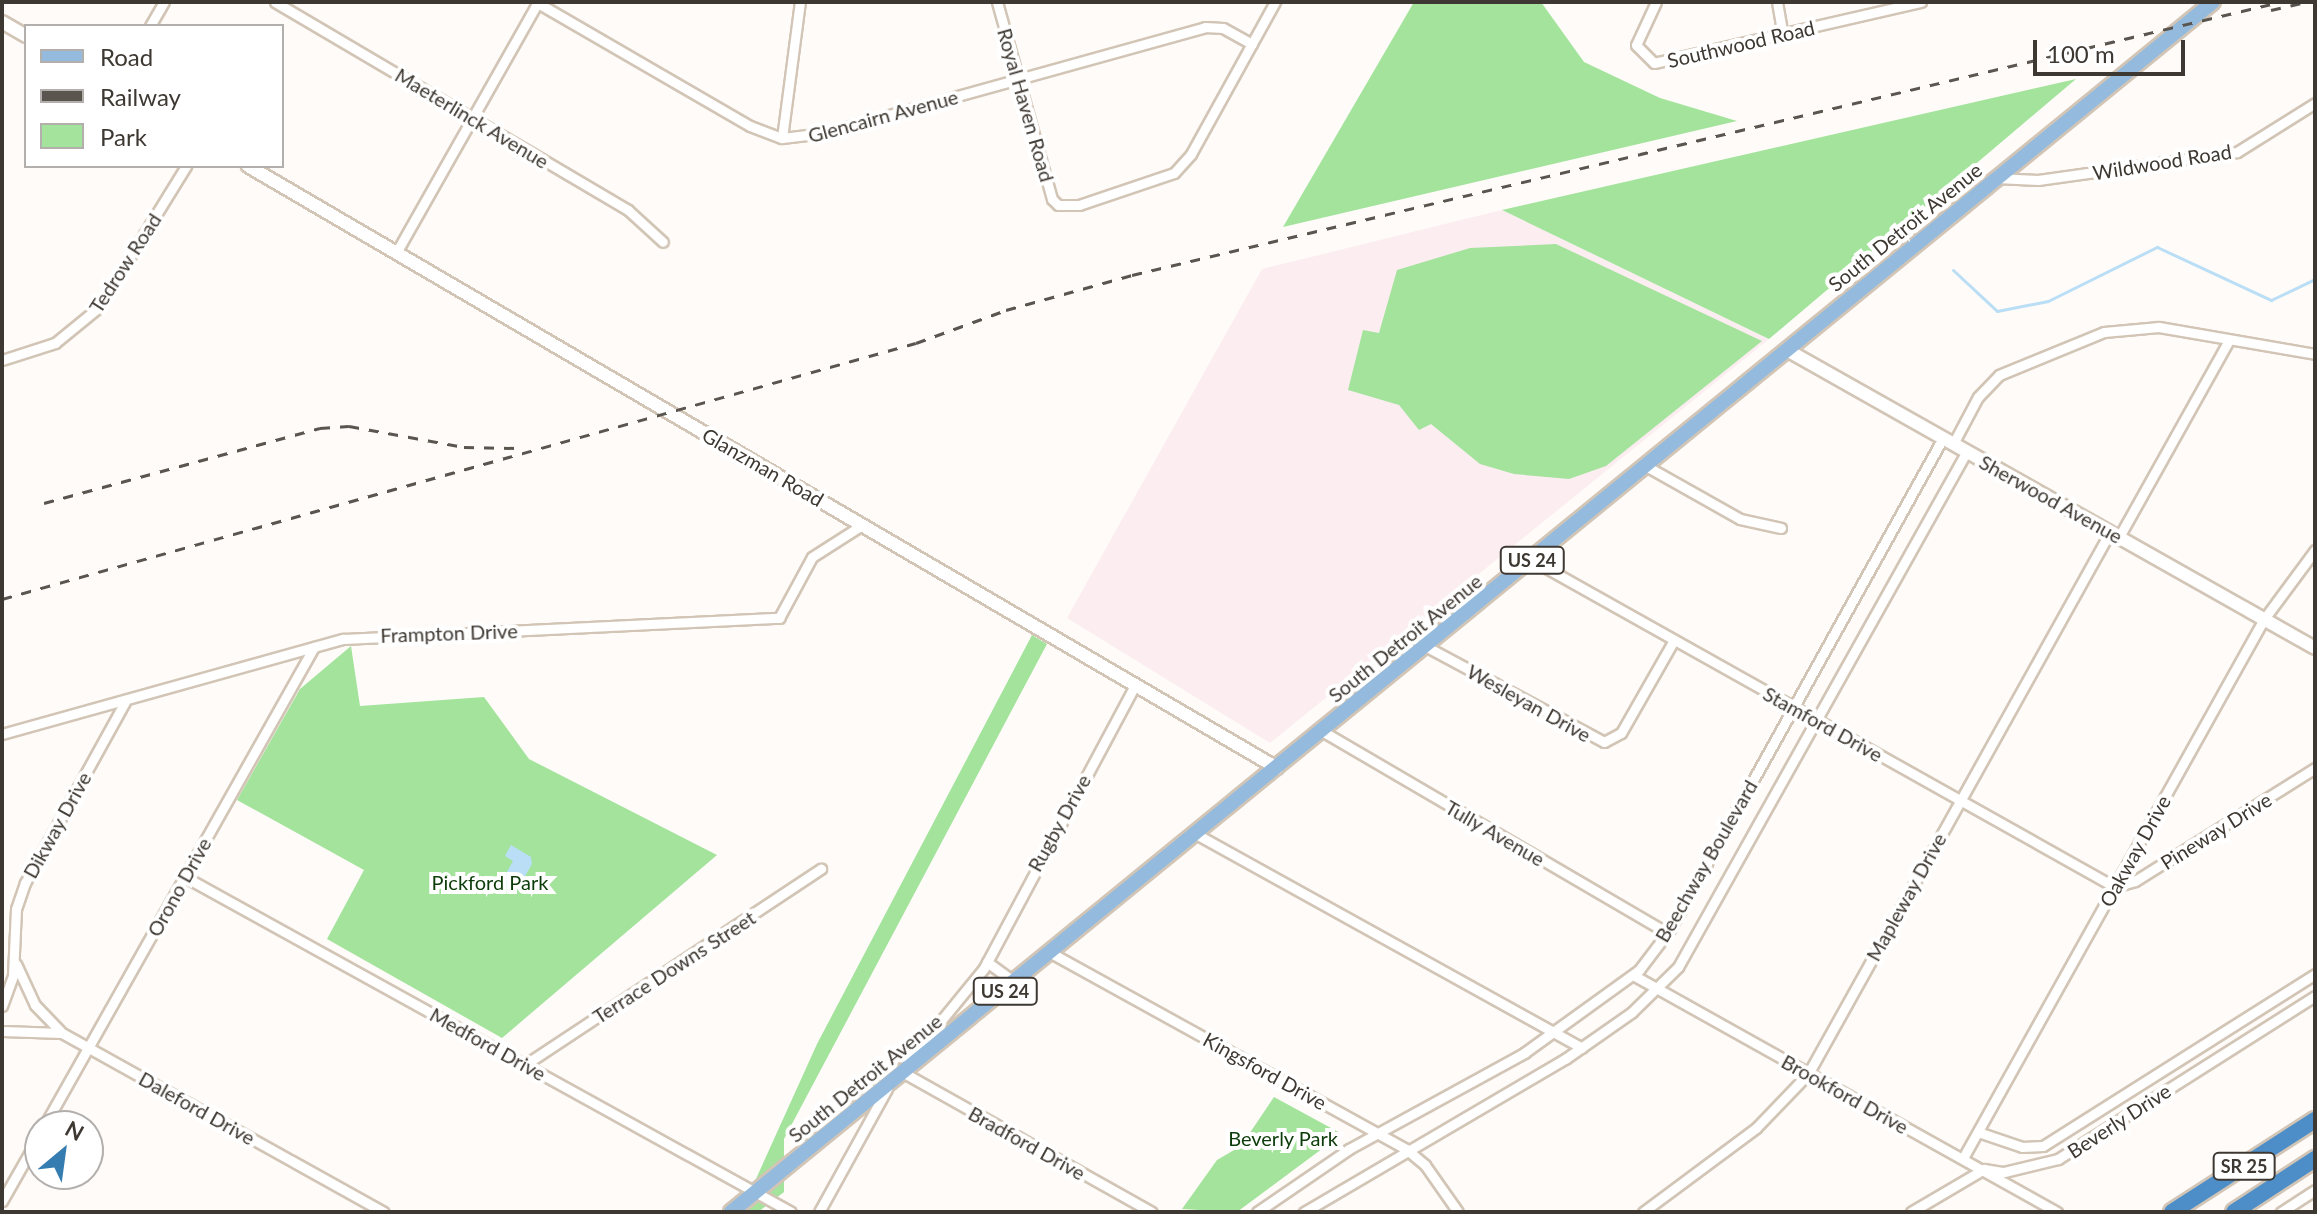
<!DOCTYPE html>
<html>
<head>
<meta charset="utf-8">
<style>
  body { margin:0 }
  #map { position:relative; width:2317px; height:1214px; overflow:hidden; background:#fefbf8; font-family:Lato,sans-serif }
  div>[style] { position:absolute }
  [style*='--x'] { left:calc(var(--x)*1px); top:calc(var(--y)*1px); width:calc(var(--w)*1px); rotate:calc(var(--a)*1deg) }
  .education>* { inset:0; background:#fcedf1 }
  .green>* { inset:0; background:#a3e39c }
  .water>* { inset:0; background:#b9def5 }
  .stream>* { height:3px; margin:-1.5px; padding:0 1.5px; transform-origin:1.5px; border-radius:1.5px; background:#b9def5 }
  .roads { filter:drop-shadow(2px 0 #d2c5b6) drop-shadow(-2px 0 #d2c5b6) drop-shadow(0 2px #d2c5b6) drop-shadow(0 -2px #d2c5b6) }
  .street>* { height:9px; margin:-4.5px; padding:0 4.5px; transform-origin:4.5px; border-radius:4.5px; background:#fff }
  .secondary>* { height:12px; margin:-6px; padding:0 6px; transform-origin:6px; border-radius:6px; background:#fff }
  .primary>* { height:14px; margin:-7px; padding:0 7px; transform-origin:7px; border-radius:7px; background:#94bbde }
  .highway>* { height:16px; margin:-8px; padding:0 8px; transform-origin:8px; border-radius:8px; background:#4d8ec8 }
  .rail>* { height:3px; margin-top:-1.5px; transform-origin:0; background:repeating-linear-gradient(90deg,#5a554f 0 10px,transparent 0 20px) }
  span { translate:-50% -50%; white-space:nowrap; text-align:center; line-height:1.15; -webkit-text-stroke:8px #fff; paint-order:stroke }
  .shield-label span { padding:2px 6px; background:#fff; border:2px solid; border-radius:6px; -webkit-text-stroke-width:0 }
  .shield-label { font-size:18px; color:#3e3832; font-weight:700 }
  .street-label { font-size:20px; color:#3e3832 }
  .park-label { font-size:20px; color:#0c3c09 }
  .frame { position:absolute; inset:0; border:4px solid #3e3832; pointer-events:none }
  .legend { position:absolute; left:24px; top:24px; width:260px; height:144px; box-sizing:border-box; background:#fff; border:2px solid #b2afad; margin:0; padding:10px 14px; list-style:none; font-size:24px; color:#3e3832 }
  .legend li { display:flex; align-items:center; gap:16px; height:40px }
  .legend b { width:40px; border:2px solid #b2afad }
  .north { position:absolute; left:24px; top:1110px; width:80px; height:80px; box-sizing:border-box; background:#fff; border:2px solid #b2afad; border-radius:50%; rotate:29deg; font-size:22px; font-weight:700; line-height:32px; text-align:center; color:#3e3832 }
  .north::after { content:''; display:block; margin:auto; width:28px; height:36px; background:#357db1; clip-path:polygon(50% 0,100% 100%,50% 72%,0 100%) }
  .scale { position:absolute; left:2033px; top:40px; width:152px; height:36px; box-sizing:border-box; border:4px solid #3e3832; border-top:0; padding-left:10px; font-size:24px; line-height:28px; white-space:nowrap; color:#3e3832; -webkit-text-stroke:6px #fff; paint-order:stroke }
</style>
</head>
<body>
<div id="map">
  <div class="education">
    <div style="clip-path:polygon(1502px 210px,1769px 339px,1270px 743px,1067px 618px,1262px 269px)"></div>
  </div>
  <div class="green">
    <div style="clip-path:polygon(1414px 2px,1541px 2px,1584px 62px,1660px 98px,1737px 121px,1283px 227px)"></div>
    <div style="clip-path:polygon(2076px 79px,1769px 339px,1502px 210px)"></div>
    <div style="clip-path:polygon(1556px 244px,1762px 341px,1606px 466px,1569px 479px,1514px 474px,1480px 464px,1431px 424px,1419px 430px,1399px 405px,1348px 390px,1363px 330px,1379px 333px,1397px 270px,1470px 248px)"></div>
    <div style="clip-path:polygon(1032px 635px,1047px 644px,784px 1139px,784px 1192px,758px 1212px,741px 1212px,817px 1044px)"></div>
    <div style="clip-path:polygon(351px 646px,360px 706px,484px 697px,529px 759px,717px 855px,502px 1038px,327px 939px,364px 870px,237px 800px,300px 689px)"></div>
    <div style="clip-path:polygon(1274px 1097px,1342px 1134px,1237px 1212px,1182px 1209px,1217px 1160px,1241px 1146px)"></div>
  </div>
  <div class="water">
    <div style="clip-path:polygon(511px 845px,531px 857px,532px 864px,517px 890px,502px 881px,513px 861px,505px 856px)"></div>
  </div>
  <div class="stream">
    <div style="--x:1953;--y:270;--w:60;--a:43"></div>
    <div style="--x:1997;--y:311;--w:52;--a:-11.1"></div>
    <div style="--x:2048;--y:301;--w:122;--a:-26.4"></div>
    <div style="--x:2157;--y:247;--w:126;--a:24.9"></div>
    <div style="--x:2271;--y:300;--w:49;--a:-25.5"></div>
  </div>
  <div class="roads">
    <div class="street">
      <div style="--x:275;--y:2;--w:410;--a:30.5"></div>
      <div style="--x:628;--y:210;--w:47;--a:42.4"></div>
      <div style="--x:536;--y:2;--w:247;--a:30.1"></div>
      <div style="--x:750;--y:126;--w:34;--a:21"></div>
      <div style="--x:782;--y:138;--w:42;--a:-6.8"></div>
      <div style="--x:824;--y:133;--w:395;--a:-15.5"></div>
      <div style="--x:1205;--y:27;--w:18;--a:3"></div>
      <div style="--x:1223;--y:28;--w:33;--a:29"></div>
      <div style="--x:997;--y:2;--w:205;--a:74.4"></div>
      <div style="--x:1052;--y:199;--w:8;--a:45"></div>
      <div style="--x:1058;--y:205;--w:21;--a:0"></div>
      <div style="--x:1079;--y:205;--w:100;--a:-18.6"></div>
      <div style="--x:1174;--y:173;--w:25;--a:-48"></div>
      <div style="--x:1191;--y:154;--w:174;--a:-61.1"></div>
      <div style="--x:1656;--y:2;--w:47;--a:114.9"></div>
      <div style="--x:1636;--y:45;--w:25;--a:45"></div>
      <div style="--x:1654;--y:63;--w:274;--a:-12.9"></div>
      <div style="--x:1777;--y:2;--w:34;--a:80"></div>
      <div style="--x:150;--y:26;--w:28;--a:-60"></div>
      <div style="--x:782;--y:138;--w:137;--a:-82.5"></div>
      <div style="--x:1996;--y:178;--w:42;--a:2.7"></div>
      <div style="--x:2038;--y:180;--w:201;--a:-8"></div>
      <div style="--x:2237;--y:152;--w:92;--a:-32.1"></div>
      <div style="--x:396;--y:253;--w:288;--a:-60.5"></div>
      <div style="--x:2;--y:360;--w:56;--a:-17.8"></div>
      <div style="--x:55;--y:343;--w:57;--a:-39.3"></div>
      <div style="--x:99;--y:307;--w:166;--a:-58.3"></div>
      <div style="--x:1953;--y:444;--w:53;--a:-62"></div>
      <div style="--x:1978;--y:397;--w:30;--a:-46"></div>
      <div style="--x:1999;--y:375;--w:113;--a:-22.3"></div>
      <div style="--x:2104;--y:332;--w:55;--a:-5.2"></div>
      <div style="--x:2159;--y:327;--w:158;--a:9.8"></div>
      <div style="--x:1646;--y:466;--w:108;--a:29.4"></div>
      <div style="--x:1740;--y:519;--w:42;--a:12.4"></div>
      <div style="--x:2119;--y:537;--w:223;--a:-60.8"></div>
      <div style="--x:1532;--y:560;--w:668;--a:29.29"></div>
      <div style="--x:2115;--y:887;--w:21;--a:-17"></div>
      <div style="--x:2135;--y:881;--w:213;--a:-32.1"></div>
      <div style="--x:1427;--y:647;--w:201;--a:28.2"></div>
      <div style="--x:1604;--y:742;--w:19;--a:-28"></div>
      <div style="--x:1621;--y:733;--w:107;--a:-60.3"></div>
      <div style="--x:1322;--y:731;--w:400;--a:30.3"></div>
      <div style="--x:2;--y:734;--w:354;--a:-15.6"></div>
      <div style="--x:343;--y:639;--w:437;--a:-2.8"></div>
      <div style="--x:779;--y:618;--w:69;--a:-61.6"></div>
      <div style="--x:812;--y:557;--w:59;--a:-32.6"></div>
      <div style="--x:1196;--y:834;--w:441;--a:29"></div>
      <div style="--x:185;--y:877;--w:692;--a:28.93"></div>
      <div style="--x:1051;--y:953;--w:406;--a:28.9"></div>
      <div style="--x:1406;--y:1149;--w:25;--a:40"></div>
      <div style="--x:1425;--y:1165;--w:57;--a:54.9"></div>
      <div style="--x:987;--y:962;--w:34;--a:36"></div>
      <div style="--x:16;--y:964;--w:45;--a:65.1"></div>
      <div style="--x:35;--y:1005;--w:36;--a:46"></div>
      <div style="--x:1633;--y:975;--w:486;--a:29.2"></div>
      <div style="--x:2;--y:1006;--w:33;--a:-70"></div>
      <div style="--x:13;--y:975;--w:66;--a:-87.4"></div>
      <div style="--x:16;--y:909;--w:28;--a:-71"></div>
      <div style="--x:25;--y:883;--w:209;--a:-61.1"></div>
      <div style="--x:2;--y:1031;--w:60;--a:1.9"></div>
      <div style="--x:62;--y:1033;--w:368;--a:29.1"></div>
      <div style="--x:908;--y:1061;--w:120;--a:-50.7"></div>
      <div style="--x:984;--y:968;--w:321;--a:-61.9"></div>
      <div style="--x:526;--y:1064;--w:354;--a:-33.5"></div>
      <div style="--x:904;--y:1073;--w:284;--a:29.3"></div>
      <div style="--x:44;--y:1126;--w:550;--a:-60.59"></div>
      <div style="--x:1978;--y:1132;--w:46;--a:18.8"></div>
      <div style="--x:2022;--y:1147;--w:21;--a:-3"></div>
      <div style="--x:2043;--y:1146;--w:322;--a:-32.3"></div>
      <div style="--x:1963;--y:1158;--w:617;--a:-60.82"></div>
      <div style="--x:2264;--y:619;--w:86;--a:-53.5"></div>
      <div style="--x:2;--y:1201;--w:77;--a:-60.4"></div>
      <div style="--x:819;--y:1212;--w:141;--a:-61.1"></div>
      <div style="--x:1257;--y:1212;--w:112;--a:-34.4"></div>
      <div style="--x:1349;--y:1149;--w:200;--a:-28.7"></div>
      <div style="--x:1524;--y:1053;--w:142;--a:-35.8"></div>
      <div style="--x:1639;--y:970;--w:53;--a:-52.7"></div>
      <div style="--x:1671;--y:928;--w:560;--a:-60.97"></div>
      <div style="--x:1304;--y:1212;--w:303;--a:-30.4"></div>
      <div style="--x:1565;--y:1059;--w:82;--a:-35"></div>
      <div style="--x:1632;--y:1012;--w:64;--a:-44.4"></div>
      <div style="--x:1678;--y:967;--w:591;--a:-60.75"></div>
      <div style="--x:1643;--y:1212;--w:141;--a:-36.6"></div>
      <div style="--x:1756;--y:1128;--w:75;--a:-46.1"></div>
      <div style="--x:1808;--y:1074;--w:620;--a:-60.87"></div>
      <div style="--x:1911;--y:1212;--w:85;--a:-30.5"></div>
      <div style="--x:1984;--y:1169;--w:20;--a:9"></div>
      <div style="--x:2004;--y:1172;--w:56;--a:-13.5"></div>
      <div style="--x:2058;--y:1159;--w:304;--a:-32.4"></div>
      <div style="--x:2281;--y:1212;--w:40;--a:-32.9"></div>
    </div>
    <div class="secondary">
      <div style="--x:2;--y:22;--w:28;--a:30"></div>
      <div style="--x:248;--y:166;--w:1192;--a:30.33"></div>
      <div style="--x:1787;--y:350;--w:606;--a:29.44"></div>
    </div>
    <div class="primary">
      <div style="--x:731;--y:1212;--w:1913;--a:-39.23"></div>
    </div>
    <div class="highway">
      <div style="--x:2172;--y:1212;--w:170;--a:-32.8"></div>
      <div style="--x:2234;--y:1212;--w:97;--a:-33.2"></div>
    </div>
  </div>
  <div class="rail">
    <div style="--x:2271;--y:10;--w:37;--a:-13"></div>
    <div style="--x:44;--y:503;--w:286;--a:-15.2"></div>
    <div style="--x:320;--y:428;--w:29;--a:-4"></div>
    <div style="--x:349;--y:426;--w:117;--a:10.3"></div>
    <div style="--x:464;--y:447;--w:51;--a:1.1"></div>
    <div style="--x:2;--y:599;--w:949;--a:-15.65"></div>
    <div style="--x:916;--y:343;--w:96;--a:-20.1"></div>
    <div style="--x:1006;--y:310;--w:131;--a:-15.5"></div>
    <div style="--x:1132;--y:275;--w:1180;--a:-13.38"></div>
  </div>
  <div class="shield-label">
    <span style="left:1532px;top:560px">US 24</span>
    <span style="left:1005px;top:991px">US 24</span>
    <span style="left:2244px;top:1166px">SR 25</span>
  </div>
  <div class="street-label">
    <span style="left:1741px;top:44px;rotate:-13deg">Southwood Road</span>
    <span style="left:1026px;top:105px;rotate:74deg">Royal Haven Road</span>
    <span style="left:883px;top:116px;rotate:-15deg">Glencairn Avenue</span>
    <span style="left:472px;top:118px;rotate:31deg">Maeterlinck Avenue</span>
    <span style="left:2162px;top:162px;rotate:-9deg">Wildwood Road</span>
    <span style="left:1905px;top:227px;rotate:-39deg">South Detroit Avenue</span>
    <span style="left:125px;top:263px;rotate:-57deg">Tedrow Road</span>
    <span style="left:763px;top:467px;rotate:30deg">Glanzman Road</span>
    <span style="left:2051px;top:499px;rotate:29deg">Sherwood Avenue</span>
    <span style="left:449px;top:633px;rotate:-2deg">Frampton Drive</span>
    <span style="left:1405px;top:638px;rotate:-39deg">South Detroit Avenue</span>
    <span style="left:1529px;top:703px;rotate:29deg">Wesleyan Drive</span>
    <span style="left:1823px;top:724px;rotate:29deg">Stamford Drive</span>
    <span style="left:1059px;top:823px;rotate:-61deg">Rugby Drive</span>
    <span style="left:57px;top:825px;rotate:-61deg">Dikway Drive</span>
    <span style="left:2216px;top:831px;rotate:-32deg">Pineway Drive</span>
    <span style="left:1495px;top:833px;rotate:30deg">Tully Avenue</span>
    <span style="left:2135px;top:851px;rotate:-61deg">Oakway Drive</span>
    <span style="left:1706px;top:861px;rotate:-60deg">Beechway Boulevard</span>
    <span style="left:179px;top:887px;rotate:-61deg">Orono Drive</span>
    <span style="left:1906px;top:897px;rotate:-61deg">Mapleway Drive</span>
    <span style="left:674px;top:967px;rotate:-33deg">Terrace Downs Street</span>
    <span style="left:488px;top:1044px;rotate:29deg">Medford Drive</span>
    <span style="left:1265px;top:1071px;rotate:29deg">Kingsford Drive</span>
    <span style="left:865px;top:1078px;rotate:-39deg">South Detroit Avenue</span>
    <span style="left:1845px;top:1094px;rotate:29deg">Brookford Drive</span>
    <span style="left:197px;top:1108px;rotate:29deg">Daleford Drive</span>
    <span style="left:2119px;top:1121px;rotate:-33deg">Beverly Drive</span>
    <span style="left:1027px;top:1143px;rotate:29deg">Bradford Drive</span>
  </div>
  <div class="park-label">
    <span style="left:490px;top:882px">Pickford Park</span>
    <span style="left:1283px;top:1138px">Beverly Park</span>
  </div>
  <div class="frame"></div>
  <ul class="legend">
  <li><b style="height:10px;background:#94bbde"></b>Road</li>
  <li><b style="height:10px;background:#5a554f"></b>Railway</li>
  <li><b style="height:22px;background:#a3e39c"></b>Park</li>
  </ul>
  <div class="north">N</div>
  <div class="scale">100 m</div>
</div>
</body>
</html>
